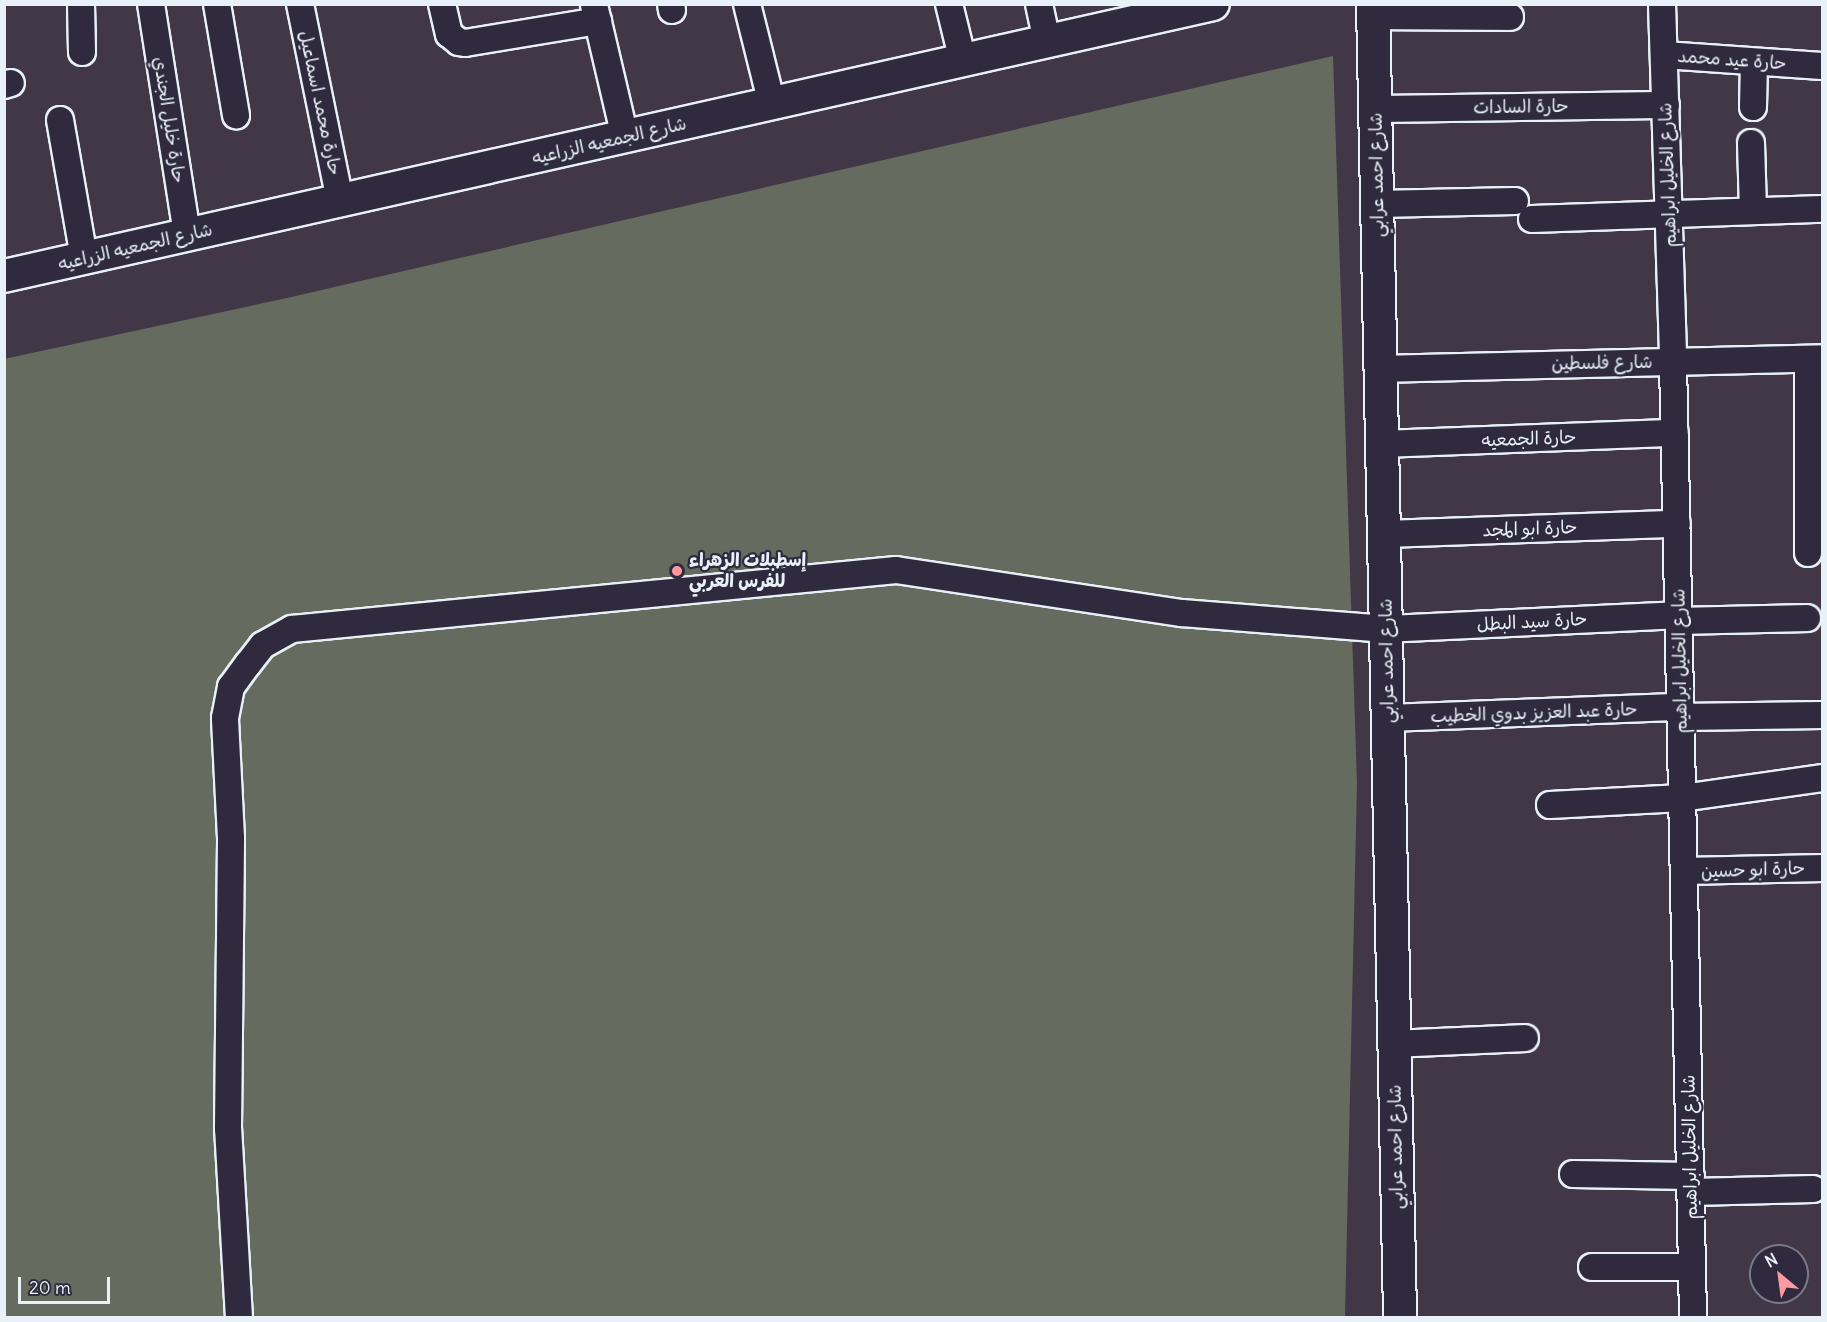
<!DOCTYPE html>
<html>
<head>
<meta charset="utf-8">
<style>
  body { margin:0 }
  #map { position:relative; width:1827px; height:1322px; overflow:hidden; background:#413746; font-family:Delius,"Playpen Sans Arabic",sans-serif }
  div>[style] { position:absolute }
  [style*='--x'] { left:calc(var(--x)*1px); top:calc(var(--y)*1px); width:calc(var(--w)*1px); rotate:calc(var(--a)*1deg) }
  .green>* { inset:0; background:#656b5e }
  .roads { filter:drop-shadow(2px 0 #e8f1f8) drop-shadow(-2px 0 #e8f1f8) drop-shadow(0 2px #e8f1f8) drop-shadow(0 -2px #e8f1f8) }
  .minor>* { height:26px; margin:-13px; padding:0 13px; transform-origin:13px; border-radius:13px; background:#2f2a3d }
  .tertiary>* { height:32px; margin:-16px; padding:0 16px; transform-origin:16px; border-radius:16px; background:#2f2a3d }
  .dots>* { width:16px; height:16px; translate:-50% -50%; box-sizing:border-box; border:3px solid #2f2a3d; border-radius:50% }
  span { translate:-50% -50%; white-space:nowrap; text-align:center; line-height:1.15; -webkit-text-stroke:4.5px #2f2a3d; paint-order:stroke }
  .street-label { font-size:18px; color:#e8f1f8 }
  .poi-label { font-size:18px; color:#e8f1f8; font-weight:700 }
  .left { translate:0 -50%; text-align:left }
  .frame { position:absolute; inset:0; border:6px solid #e8f1f8; pointer-events:none }
  .north { position:absolute; left:1749px; top:1244px; width:60px; height:60px; box-sizing:border-box; background:#2f2a3d; border:2px solid #797a88; border-radius:50%; rotate:331deg; font-size:16px; font-weight:700; line-height:24px; text-align:center; color:#e8f1f8 }
  .north::after { content:''; display:block; margin:auto; width:21px; height:27px; background:#ff9aa2; clip-path:polygon(50% 0,100% 100%,50% 72%,0 100%) }
  .scale { position:absolute; left:18px; top:1277px; width:92px; height:27px; box-sizing:border-box; border:3px solid #e8f1f8; border-top:0; padding-left:8px; font-size:18px; line-height:21px; white-space:nowrap; color:#e8f1f8; -webkit-text-stroke:4px #2f2a3d; paint-order:stroke }
</style>
</head>
<body>
<div id="map">
  <div class="green">
    <div style="clip-path:polygon(1333px 56px,1357px 783px,1345px 1317px,5px 1317px,4px 359px,287px 298px)"></div>
  </div>
  <div class="roads">
    <div class="minor">
      <div style="--x:81;--y:4;--w:48;--a:88.8"></div>
      <div style="--x:151;--y:4;--w:234;--a:81.1"></div>
      <div style="--x:217;--y:4;--w:113;--a:80.3"></div>
      <div style="--x:300;--y:4;--w:201;--a:78.5"></div>
      <div style="--x:442;--y:4;--w:31;--a:77"></div>
      <div style="--x:449;--y:34;--w:13;--a:39"></div>
      <div style="--x:459;--y:42;--w:6;--a:9"></div>
      <div style="--x:465;--y:43;--w:135;--a:-9.4"></div>
      <div style="--x:671;--y:4;--w:6;--a:81"></div>
      <div style="--x:747;--y:4;--w:103;--a:76"></div>
      <div style="--x:949;--y:4;--w:59;--a:76.2"></div>
      <div style="--x:1039;--y:4;--w:39;--a:78"></div>
      <div style="--x:1662;--y:4;--w:358;--a:88.2"></div>
      <div style="--x:1673;--y:362;--w:956;--a:88.8"></div>
      <div style="--x:594;--y:5;--w:136;--a:76.8"></div>
      <div style="--x:1373;--y:16;--w:137;--a:0.4"></div>
      <div style="--x:1664;--y:55;--w:158;--a:4"></div>
      <div style="--x:4;--y:85;--w:7;--a:-16"></div>
      <div style="--x:1753;--y:107;--w:45;--a:-88.7"></div>
      <div style="--x:1375;--y:109;--w:291;--a:-0.8"></div>
      <div style="--x:60;--y:120;--w:140;--a:80.1"></div>
      <div style="--x:1751;--y:143;--w:68;--a:88.3"></div>
      <div style="--x:1377;--y:204;--w:138;--a:-1.2"></div>
      <div style="--x:1532;--y:219;--w:290;--a:-2"></div>
      <div style="--x:1808;--y:359;--w:194;--a:90"></div>
      <div style="--x:1381;--y:369;--w:441;--a:-1.4"></div>
      <div style="--x:1382;--y:444;--w:293;--a:-2.2"></div>
      <div style="--x:1384;--y:534;--w:293;--a:-2"></div>
      <div style="--x:1679;--y:621;--w:128;--a:-1.3"></div>
      <div style="--x:1681;--y:717;--w:141;--a:-0.8"></div>
      <div style="--x:1388;--y:718;--w:293;--a:-2.2"></div>
      <div style="--x:1550;--y:805;--w:132;--a:-3"></div>
      <div style="--x:1682;--y:798;--w:141;--a:-8.1"></div>
      <div style="--x:1684;--y:871;--w:138;--a:-1.2"></div>
      <div style="--x:1394;--y:1044;--w:131;--a:-2.6"></div>
      <div style="--x:1573;--y:1174;--w:118;--a:1"></div>
      <div style="--x:1691;--y:1192;--w:122;--a:-1.4"></div>
      <div style="--x:1592;--y:1267;--w:100;--a:0"></div>
      <div style="--x:239;--y:1318;--w:190;--a:-93.3"></div>
      <div style="--x:228;--y:1128;--w:290;--a:-89.4"></div>
      <div style="--x:231;--y:838;--w:120;--a:-92.9"></div>
      <div style="--x:225;--y:718;--w:32;--a:-79"></div>
      <div style="--x:231;--y:687;--w:29;--a:-54"></div>
      <div style="--x:248;--y:664;--w:24;--a:-52"></div>
      <div style="--x:263;--y:645;--w:33;--a:-29"></div>
      <div style="--x:292;--y:629;--w:607;--a:-5.58"></div>
      <div style="--x:896;--y:570;--w:289;--a:8.6"></div>
      <div style="--x:1182;--y:613;--w:205;--a:4.5"></div>
      <div style="--x:1386;--y:629;--w:293;--a:-2.7"></div>
    </div>
    <div class="tertiary">
      <div style="--x:1373;--y:4;--w:1314;--a:88.82"></div>
      <div style="--x:4;--y:276;--w:1239;--a:-12.68"></div>
    </div>
  </div>
  <div class="dots">
    <div style="left:677px;top:571px;background:#ff9aa2"></div>
  </div>
  <div class="street-label">
    <span style="left:1732px;top:60px;rotate:4deg">حارة عيد محمد</span>
    <span style="left:320px;top:103px;rotate:78deg">حارة محمد اسماعيل</span>
    <span style="left:1521px;top:107px;rotate:-1deg">حارة السادات</span>
    <span style="left:169px;top:120px;rotate:81deg">حارة خليل الجندي</span>
    <span style="left:609px;top:141px;rotate:-13deg">شارع الجمعيه الزراعيه</span>
    <span style="left:1377px;top:175px;rotate:-91deg">شارع احمد عرابي</span>
    <span style="left:1668px;top:175px;rotate:-92deg">شارع الخليل ابراهيم</span>
    <span style="left:135px;top:247px;rotate:-13deg">شارع الجمعيه الزراعيه</span>
    <span style="left:1602px;top:363px;rotate:-1deg">شارع فلسطين</span>
    <span style="left:1529px;top:439px;rotate:-2deg">حارة الجمعيه</span>
    <span style="left:1530px;top:529px;rotate:-2deg">حارة ابو المجد</span>
    <span style="left:1532px;top:622px;rotate:-3deg">حارة سيد البطل</span>
    <span style="left:1387px;top:661px;rotate:-91deg">شارع احمد عرابي</span>
    <span style="left:1680px;top:661px;rotate:-91deg">شارع الخليل ابراهيم</span>
    <span style="left:1534px;top:713px;rotate:-2deg">حارة عبد العزيز بدوي الخطيب</span>
    <span style="left:1753px;top:870px;rotate:-2deg">حارة ابو حسين</span>
    <span style="left:1396px;top:1147px;rotate:-91deg">شارع احمد عرابي</span>
    <span style="left:1690px;top:1147px;rotate:-91deg">شارع الخليل ابراهيم</span>
  </div>
  <div class="poi-label">
    <span class="left" style="left:689px;top:571px">إسطبلات الزهراء<br>للفرس العربي</span>
  </div>
  <div class="frame"></div>
  <div class="north">N</div>
  <div class="scale">20 m</div>
</div>
</body>
</html>
